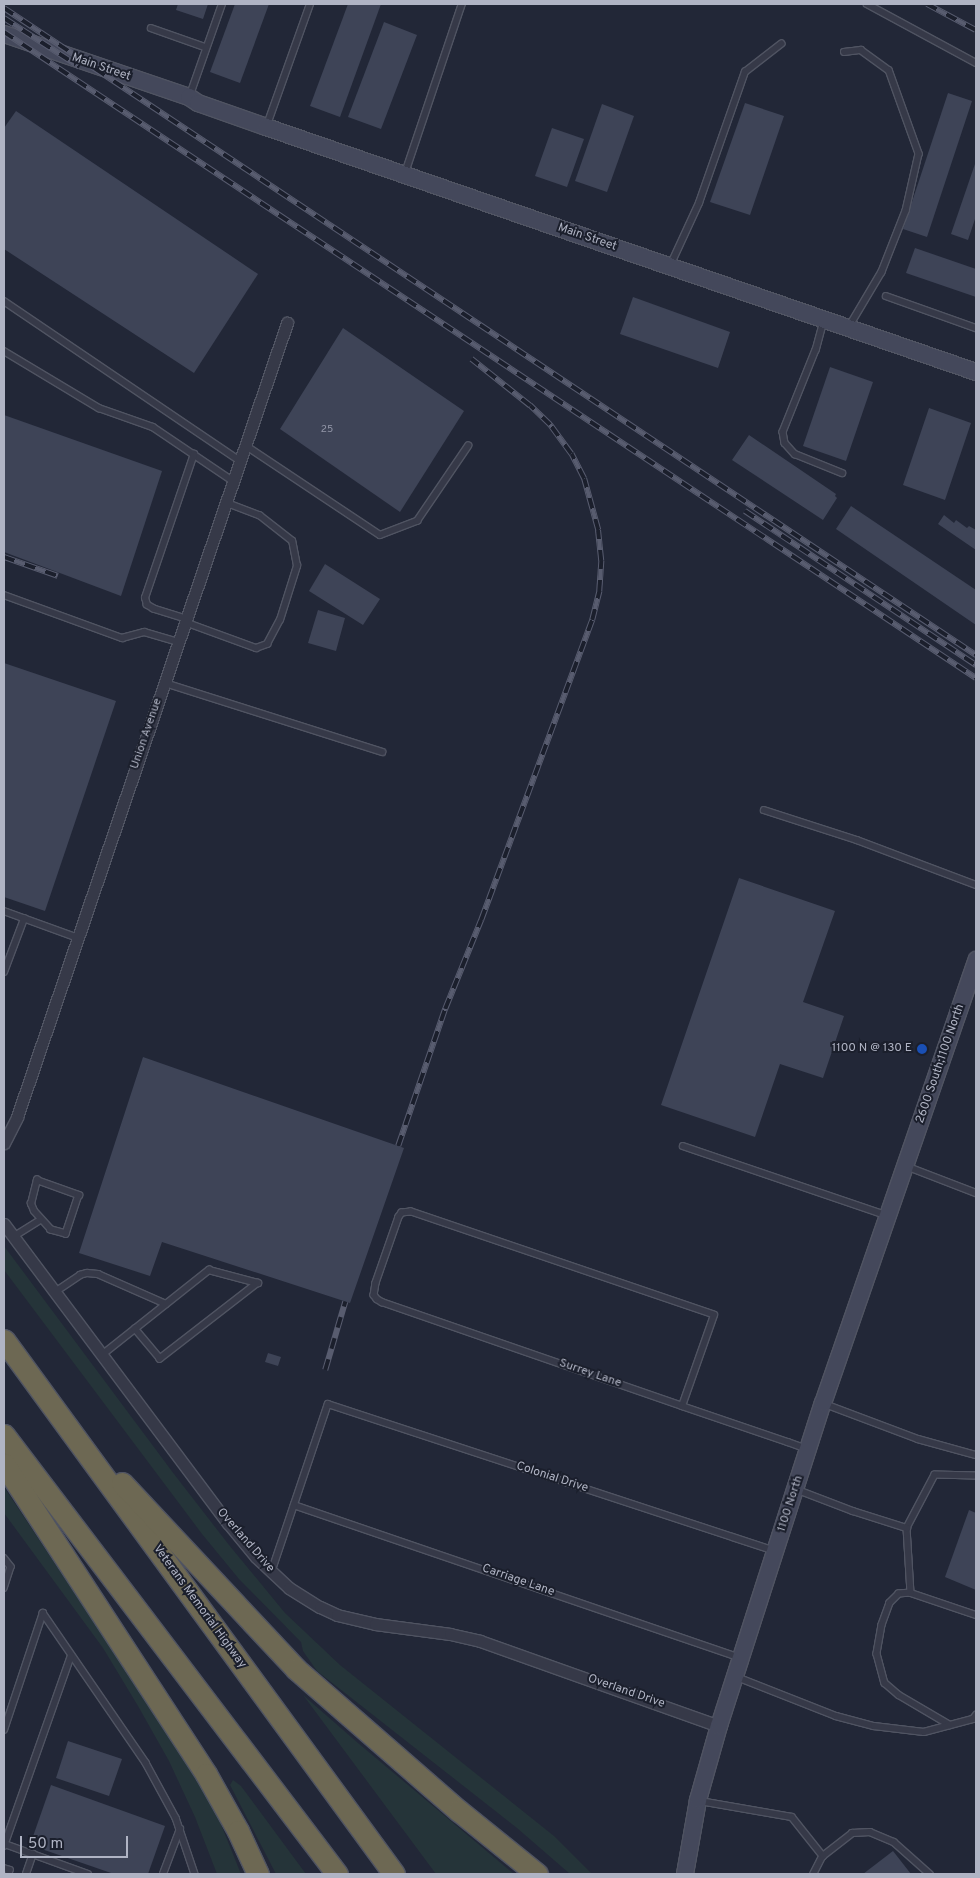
<!DOCTYPE html>
<html>
<head>
<meta charset="utf-8">
<style>
  body { margin:0 }
  #map { position:relative; width:980px; height:1878px; overflow:hidden; background:#222737; font-family:Overpass,sans-serif }
  div>[style] { position:absolute }
  [style*='--x'] { left:calc(var(--x)*1px); top:calc(var(--y)*1px); width:calc(var(--w)*1px); rotate:calc(var(--a)*1deg) }
  .green>* { inset:0; background:#253439 }
  .building>* { inset:0; background:#3e4457 }
  .roads { filter:drop-shadow(1px 0 #505462) drop-shadow(-1px 0 #505462) drop-shadow(0 1px #505462) drop-shadow(0 -1px #505462) }
  .lane>* { height:5.5px; margin:-2.75px; padding:0 2.75px; transform-origin:2.75px; border-radius:2.75px; background:#363948 }
  .street>* { height:11px; margin:-5.5px; padding:0 5.5px; transform-origin:5.5px; border-radius:5.5px; background:#363948 }
  .secondary>* { height:16px; margin:-8px; padding:0 8px; transform-origin:8px; border-radius:8px; background:#44485b }
  .highway>* { height:21px; margin:-10.5px; padding:0 10.5px; transform-origin:10.5px; border-radius:10.5px; background:#6d6853 }
  .rail>* { height:5.5px; margin-top:-2.75px; transform-origin:0; background:repeating-linear-gradient(90deg,#1b1f2c 0 11px,#585c6f 0 22px); box-sizing:border-box; border-block:1px solid #585c6f }
  .dots>* { width:14px; height:14px; translate:-50% -50%; box-sizing:border-box; border:2px solid #1b1f2c; border-radius:50% }
  span { translate:-50% -50%; white-space:nowrap; text-align:center; line-height:1.15; -webkit-text-stroke:4px #1b1f2c; paint-order:stroke }
  .number-label { font-size:10px; color:#9498a9 }
  .number-label span { -webkit-text-stroke-width:0 }
  .street-label { font-size:12px; color:#b0b4c4 }
  .poi-label { font-size:12px; color:#b0b4c4 }
  .right { translate:-100% -50%; text-align:right }
  .frame { position:absolute; inset:0; border:5px solid #b0b4c4; pointer-events:none }
  .scale { position:absolute; left:20px; top:1836px; width:108px; height:22px; box-sizing:border-box; border:2px solid #b0b4c4; border-top:0; padding-left:6px; font-size:15px; line-height:18px; white-space:nowrap; color:#b0b4c4; -webkit-text-stroke:4px #1b1f2c; paint-order:stroke }
</style>
</head>
<body>
<div id="map">
  <div class="green">
    <div style="clip-path:polygon(4px 1246px,174px 1474px,229px 1545px,285px 1613px,340px 1665px,554px 1836px,592px 1874px,570px 1874px,517px 1828px,317px 1671px,303px 1651px,301px 1642px,239px 1579px,202px 1534px,4px 1270px)"></div>
    <div style="clip-path:polygon(4px 1487px,195px 1774px,216px 1812px,241px 1874px,217px 1874px,195px 1817px,169px 1761px,138px 1706px,103px 1648px,4px 1513px)"></div>
    <div style="clip-path:polygon(303px 1695px,358px 1743px,514px 1874px,436px 1874px)"></div>
    <div style="clip-path:polygon(233px 1780px,241px 1786px,306px 1874px,276px 1874px,230px 1785px)"></div>
  </div>
  <div class="building">
    <div style="clip-path:polygon(178px 4px,208px 4px,203px 19px,176px 10px)"></div>
    <div style="clip-path:polygon(235px 4px,269px 4px,240px 83px,210px 72px)"></div>
    <div style="clip-path:polygon(348px 4px,381px 4px,340px 117px,310px 106px)"></div>
    <div style="clip-path:polygon(384px 22px,417px 35px,381px 129px,348px 117px)"></div>
    <div style="clip-path:polygon(948px 93px,972px 101px,927px 237px,903px 229px)"></div>
    <div style="clip-path:polygon(745px 103px,784px 116px,750px 215px,710px 202px)"></div>
    <div style="clip-path:polygon(602px 104px,634px 116px,607px 192px,575px 181px)"></div>
    <div style="clip-path:polygon(16px 111px,258px 274px,194px 373px,4px 249px,4px 128px)"></div>
    <div style="clip-path:polygon(552px 128px,584px 139px,567px 187px,535px 176px)"></div>
    <div style="clip-path:polygon(976px 161px,976px 216px,968px 240px,951px 234px)"></div>
    <div style="clip-path:polygon(915px 248px,976px 269px,976px 297px,906px 273px)"></div>
    <div style="clip-path:polygon(633px 297px,730px 332px,718px 368px,620px 334px)"></div>
    <div style="clip-path:polygon(343px 328px,464px 411px,400px 512px,280px 429px)"></div>
    <div style="clip-path:polygon(830px 367px,873px 382px,846px 461px,803px 446px)"></div>
    <div style="clip-path:polygon(929px 408px,971px 423px,945px 500px,903px 485px)"></div>
    <div style="clip-path:polygon(4px 415px,162px 471px,121px 596px,4px 552px)"></div>
    <div style="clip-path:polygon(749px 435px,836px 494px,835px 496px,837px 498px,823px 520px,732px 460px)"></div>
    <div style="clip-path:polygon(851px 506px,976px 590px,976px 625px,836px 529px)"></div>
    <div style="clip-path:polygon(944px 515px,954px 523px,956px 520px,967px 528px,969px 526px,976px 530px,976px 550px,938px 524px)"></div>
    <div style="clip-path:polygon(325px 564px,380px 599px,363px 625px,309px 591px)"></div>
    <div style="clip-path:polygon(318px 610px,345px 618px,336px 651px,308px 643px)"></div>
    <div style="clip-path:polygon(4px 663px,116px 701px,45px 911px,4px 897px)"></div>
    <div style="clip-path:polygon(739px 878px,835px 911px,803px 1002px,844px 1016px,823px 1078px,780px 1064px,755px 1137px,661px 1105px)"></div>
    <div style="clip-path:polygon(143px 1057px,404px 1148px,350px 1303px,162px 1242px,150px 1276px,79px 1253px)"></div>
    <div style="clip-path:polygon(268px 1353px,281px 1357px,278px 1366px,265px 1362px)"></div>
    <div style="clip-path:polygon(969px 1510px,976px 1513px,976px 1590px,945px 1577px)"></div>
    <div style="clip-path:polygon(68px 1741px,122px 1759px,109px 1796px,56px 1778px)"></div>
    <div style="clip-path:polygon(51px 1785px,165px 1826px,148px 1874px,114px 1874px,30px 1845px)"></div>
    <div style="clip-path:polygon(893px 1851px,911px 1874px,863px 1874px)"></div>
  </div>
  <div class="roads">
    <div class="lane">
      <div style="--x:867;--y:4;--w:124;--a:28.4"></div>
      <div style="--x:151;--y:28;--w:57;--a:19.4"></div>
      <div style="--x:844;--y:52;--w:17;--a:-7"></div>
      <div style="--x:861;--y:50;--w:34;--a:36"></div>
      <div style="--x:889;--y:70;--w:89;--a:70.3"></div>
      <div style="--x:919;--y:154;--w:58;--a:102.8"></div>
      <div style="--x:906;--y:211;--w:66;--a:111.5"></div>
      <div style="--x:882;--y:272;--w:63;--a:120.7"></div>
      <div style="--x:190;--y:95;--w:96;--a:-70.6"></div>
      <div style="--x:267;--y:125;--w:128;--a:-70.4"></div>
      <div style="--x:405;--y:173;--w:178;--a:-71.4"></div>
      <div style="--x:671;--y:264;--w:67;--a:-65.3"></div>
      <div style="--x:699;--y:203;--w:139;--a:-70.7"></div>
      <div style="--x:745;--y:72;--w:46;--a:-37.9"></div>
      <div style="--x:886;--y:296;--w:96;--a:19.6"></div>
      <div style="--x:4;--y:301;--w:285;--a:34.1"></div>
      <div style="--x:824;--y:321;--w:30;--a:105"></div>
      <div style="--x:816;--y:350;--w:88;--a:111.9"></div>
      <div style="--x:783;--y:432;--w:11;--a:80"></div>
      <div style="--x:785;--y:443;--w:15;--a:48"></div>
      <div style="--x:795;--y:454;--w:51;--a:22"></div>
      <div style="--x:4;--y:351;--w:111;--a:31"></div>
      <div style="--x:99;--y:408;--w:57;--a:19.4"></div>
      <div style="--x:153;--y:427;--w:97;--a:34"></div>
      <div style="--x:245;--y:445;--w:162;--a:33.7"></div>
      <div style="--x:380;--y:535;--w:40;--a:-21"></div>
      <div style="--x:417;--y:521;--w:91;--a:-55.8"></div>
      <div style="--x:4;--y:595;--w:126;--a:20"></div>
      <div style="--x:122;--y:638;--w:23;--a:-15"></div>
      <div style="--x:144;--y:632;--w:35;--a:16"></div>
      <div style="--x:186;--y:619;--w:34;--a:-163"></div>
      <div style="--x:154;--y:609;--w:8;--a:-150"></div>
      <div style="--x:147;--y:605;--w:7;--a:-106"></div>
      <div style="--x:145;--y:598;--w:152;--a:-71.2"></div>
      <div style="--x:185;--y:622;--w:76;--a:20.1"></div>
      <div style="--x:256;--y:648;--w:12;--a:-20"></div>
      <div style="--x:267;--y:644;--w:27;--a:-62"></div>
      <div style="--x:280;--y:620;--w:57;--a:-72.5"></div>
      <div style="--x:297;--y:566;--w:25;--a:-101"></div>
      <div style="--x:292;--y:541;--w:41;--a:-142"></div>
      <div style="--x:260;--y:516;--w:36;--a:-159"></div>
      <div style="--x:165;--y:683;--w:228;--a:17.6"></div>
      <div style="--x:764;--y:810;--w:98;--a:17.9"></div>
      <div style="--x:857;--y:840;--w:127;--a:20.7"></div>
      <div style="--x:4;--y:911;--w:79;--a:20"></div>
      <div style="--x:4;--y:972;--w:57;--a:-69.3"></div>
      <div style="--x:683;--y:1146;--w:214;--a:18.8"></div>
      <div style="--x:906;--y:1166;--w:75;--a:21.1"></div>
      <div style="--x:37;--y:1180;--w:45;--a:19.7"></div>
      <div style="--x:79;--y:1195;--w:41;--a:108.4"></div>
      <div style="--x:66;--y:1234;--w:16;--a:-165"></div>
      <div style="--x:51;--y:1230;--w:25;--a:-132"></div>
      <div style="--x:34;--y:1211;--w:8;--a:-113"></div>
      <div style="--x:31;--y:1204;--w:25;--a:-76"></div>
      <div style="--x:13;--y:1237;--w:32;--a:-32"></div>
      <div style="--x:55;--y:1292;--w:30;--a:-34"></div>
      <div style="--x:80;--y:1275;--w:7;--a:-16"></div>
      <div style="--x:87;--y:1273;--w:11;--a:5"></div>
      <div style="--x:98;--y:1274;--w:74;--a:23.8"></div>
      <div style="--x:102;--y:1355;--w:137;--a:-38.5"></div>
      <div style="--x:209;--y:1270;--w:51;--a:14.9"></div>
      <div style="--x:258;--y:1283;--w:124;--a:142.2"></div>
      <div style="--x:160;--y:1359;--w:39;--a:-130"></div>
      <div style="--x:825;--y:1404;--w:99;--a:20.6"></div>
      <div style="--x:918;--y:1439;--w:60;--a:15.4"></div>
      <div style="--x:682;--y:1406;--w:96;--a:-70.6"></div>
      <div style="--x:714;--y:1315;--w:320;--a:-161.2"></div>
      <div style="--x:411;--y:1212;--w:9;--a:174"></div>
      <div style="--x:402;--y:1213;--w:5;--a:127"></div>
      <div style="--x:399;--y:1217;--w:70;--a:109.2"></div>
      <div style="--x:376;--y:1283;--w:12;--a:99"></div>
      <div style="--x:374;--y:1295;--w:5;--a:53"></div>
      <div style="--x:377;--y:1299;--w:6;--a:31"></div>
      <div style="--x:382;--y:1302;--w:318;--a:19.1"></div>
      <div style="--x:682;--y:1406;--w:112;--a:18.8"></div>
      <div style="--x:788;--y:1442;--w:20;--a:20"></div>
      <div style="--x:976;--y:1476;--w:41;--a:-178.6"></div>
      <div style="--x:935;--y:1475;--w:60;--a:117.8"></div>
      <div style="--x:907;--y:1528;--w:65;--a:86.5"></div>
      <div style="--x:911;--y:1593;--w:69;--a:18.7"></div>
      <div style="--x:798;--y:1490;--w:59;--a:20.9"></div>
      <div style="--x:853;--y:1511;--w:57;--a:17.5"></div>
      <div style="--x:294;--y:1505;--w:470;--a:18.9"></div>
      <div style="--x:4;--y:1558;--w:11;--a:52"></div>
      <div style="--x:11;--y:1567;--w:22;--a:108"></div>
      <div style="--x:271;--y:1573;--w:178;--a:-71.4"></div>
      <div style="--x:328;--y:1404;--w:470;--a:18.2"></div>
      <div style="--x:911;--y:1593;--w:12;--a:175"></div>
      <div style="--x:899;--y:1594;--w:13;--a:135"></div>
      <div style="--x:890;--y:1603;--w:23;--a:110"></div>
      <div style="--x:882;--y:1625;--w:29;--a:100"></div>
      <div style="--x:877;--y:1654;--w:30;--a:75"></div>
      <div style="--x:885;--y:1683;--w:18;--a:41"></div>
      <div style="--x:899;--y:1695;--w:59;--a:30.5"></div>
      <div style="--x:737;--y:1677;--w:106;--a:21.5"></div>
      <div style="--x:836;--y:1716;--w:39;--a:15"></div>
      <div style="--x:874;--y:1726;--w:50;--a:6.8"></div>
      <div style="--x:924;--y:1732;--w:51;--a:-14.9"></div>
      <div style="--x:973;--y:1719;--w:5;--a:-53"></div>
      <div style="--x:4;--y:1730;--w:123;--a:-71.6"></div>
      <div style="--x:43;--y:1613;--w:182;--a:55.5"></div>
      <div style="--x:146;--y:1763;--w:63;--a:61.4"></div>
      <div style="--x:176;--y:1818;--w:59;--a:71.3"></div>
      <div style="--x:700;--y:1801;--w:93;--a:9.9"></div>
      <div style="--x:792;--y:1817;--w:50;--a:51.5"></div>
      <div style="--x:823;--y:1856;--w:20;--a:117"></div>
      <div style="--x:5;--y:1844;--w:88;--a:19.9"></div>
      <div style="--x:4;--y:1846;--w:201;--a:-70.6"></div>
      <div style="--x:823;--y:1856;--w:37;--a:-38"></div>
      <div style="--x:852;--y:1833;--w:18;--a:-3"></div>
      <div style="--x:870;--y:1832;--w:26;--a:23"></div>
      <div style="--x:894;--y:1842;--w:48;--a:41.6"></div>
      <div style="--x:4;--y:1868;--w:6;--a:18"></div>
      <div style="--x:10;--y:1870;--w:4;--a:104"></div>
      <div style="--x:26;--y:1874;--w:21;--a:-71"></div>
      <div style="--x:163;--y:1874;--w:48;--a:-69.3"></div>
    </div>
    <div class="street">
      <div style="--x:4;--y:1143;--w:29;--a:-63"></div>
      <div style="--x:17;--y:1117;--w:839;--a:-71.22"></div>
      <div style="--x:4;--y:1224;--w:374;--a:53.2"></div>
      <div style="--x:228;--y:1523;--w:44;--a:50.5"></div>
      <div style="--x:256;--y:1557;--w:45;--a:43.2"></div>
      <div style="--x:289;--y:1588;--w:36;--a:32"></div>
      <div style="--x:320;--y:1607;--w:19;--a:25"></div>
      <div style="--x:337;--y:1615;--w:39;--a:13"></div>
      <div style="--x:375;--y:1624;--w:76;--a:7.6"></div>
      <div style="--x:450;--y:1634;--w:31;--a:13"></div>
      <div style="--x:480;--y:1641;--w:254;--a:19.6"></div>
    </div>
    <div class="secondary">
      <div style="--x:4;--y:34;--w:195;--a:18.8"></div>
      <div style="--x:189;--y:97;--w:11;--a:34"></div>
      <div style="--x:198;--y:103;--w:72;--a:19.4"></div>
      <div style="--x:266;--y:127;--w:751;--a:19.04"></div>
      <div style="--x:685;--y:1874;--w:75;--a:-80"></div>
      <div style="--x:698;--y:1800;--w:77;--a:-74.2"></div>
      <div style="--x:719;--y:1726;--w:339;--a:-72.2"></div>
      <div style="--x:823;--y:1403;--w:469;--a:-70.9"></div>
    </div>
    <div class="highway">
      <div style="--x:4;--y:1340;--w:661;--a:53.86"></div>
      <div style="--x:4;--y:1435;--w:551;--a:52.82"></div>
      <div style="--x:4;--y:1464;--w:370;--a:56.9"></div>
      <div style="--x:206;--y:1774;--w:65;--a:60.7"></div>
      <div style="--x:238;--y:1831;--w:47;--a:65.1"></div>
      <div style="--x:122;--y:1483;--w:255;--a:46.9"></div>
      <div style="--x:296;--y:1669;--w:216;--a:41.1"></div>
      <div style="--x:459;--y:1811;--w:100;--a:38.9"></div>
    </div>
  </div>
  <div class="rail">
    <div style="--x:927;--y:4;--w:55;--a:28"></div>
    <div style="--x:4;--y:8;--w:1168;--a:33.65"></div>
    <div style="--x:4;--y:18;--w:90;--a:32.8"></div>
    <div style="--x:4;--y:32;--w:1167;--a:33.61"></div>
    <div style="--x:745;--y:511;--w:278;--a:33.7"></div>
    <div style="--x:4;--y:557;--w:57;--a:19.4"></div>
    <div style="--x:398;--y:1146;--w:145;--a:-71.1"></div>
    <div style="--x:445;--y:1009;--w:96;--a:-68"></div>
    <div style="--x:481;--y:920;--w:320;--a:-69.7"></div>
    <div style="--x:592;--y:620;--w:30;--a:-76"></div>
    <div style="--x:599;--y:591;--w:30;--a:-86"></div>
    <div style="--x:601;--y:561;--w:31;--a:-96"></div>
    <div style="--x:598;--y:530;--w:53;--a:-105.4"></div>
    <div style="--x:584;--y:479;--w:28;--a:-117"></div>
    <div style="--x:571;--y:454;--w:36;--a:-126"></div>
    <div style="--x:550;--y:425;--w:28;--a:-136"></div>
    <div style="--x:530;--y:406;--w:75;--a:-141.5"></div>
    <div style="--x:325;--y:1370;--w:71;--a:-73.6"></div>
  </div>
  <div class="dots">
    <div style="left:922px;top:1049px;background:#1a4fb4"></div>
  </div>
  <div class="number-label">
    <span style="left:327px;top:430px">25</span>
  </div>
  <div class="street-label">
    <span style="left:101px;top:68px;rotate:19deg">Main Street</span>
    <span style="left:587px;top:238px;rotate:19deg">Main Street</span>
    <span style="left:147px;top:734px;rotate:-71deg">Union Avenue</span>
    <span style="left:941px;top:1064px;rotate:-71deg">2600 South;1100 North</span>
    <span style="left:590px;top:1374px;rotate:19deg">Surrey Lane</span>
    <span style="left:552px;top:1478px;rotate:18deg">Colonial Drive</span>
    <span style="left:791px;top:1504px;rotate:-72deg">1100 North</span>
    <span style="left:245px;top:1541px;rotate:49deg">Overland Drive</span>
    <span style="left:518px;top:1581px;rotate:19deg">Carriage Lane</span>
    <span style="left:199px;top:1607px;rotate:54deg">Veterans Memorial Highway</span>
    <span style="left:626px;top:1692px;rotate:19deg">Overland Drive</span>
  </div>
  <div class="poi-label">
    <span class="right" style="left:912px;top:1049px">1100 N @ 130 E</span>
  </div>
  <div class="frame"></div>
  <div class="scale">50 m</div>
</div>
</body>
</html>
